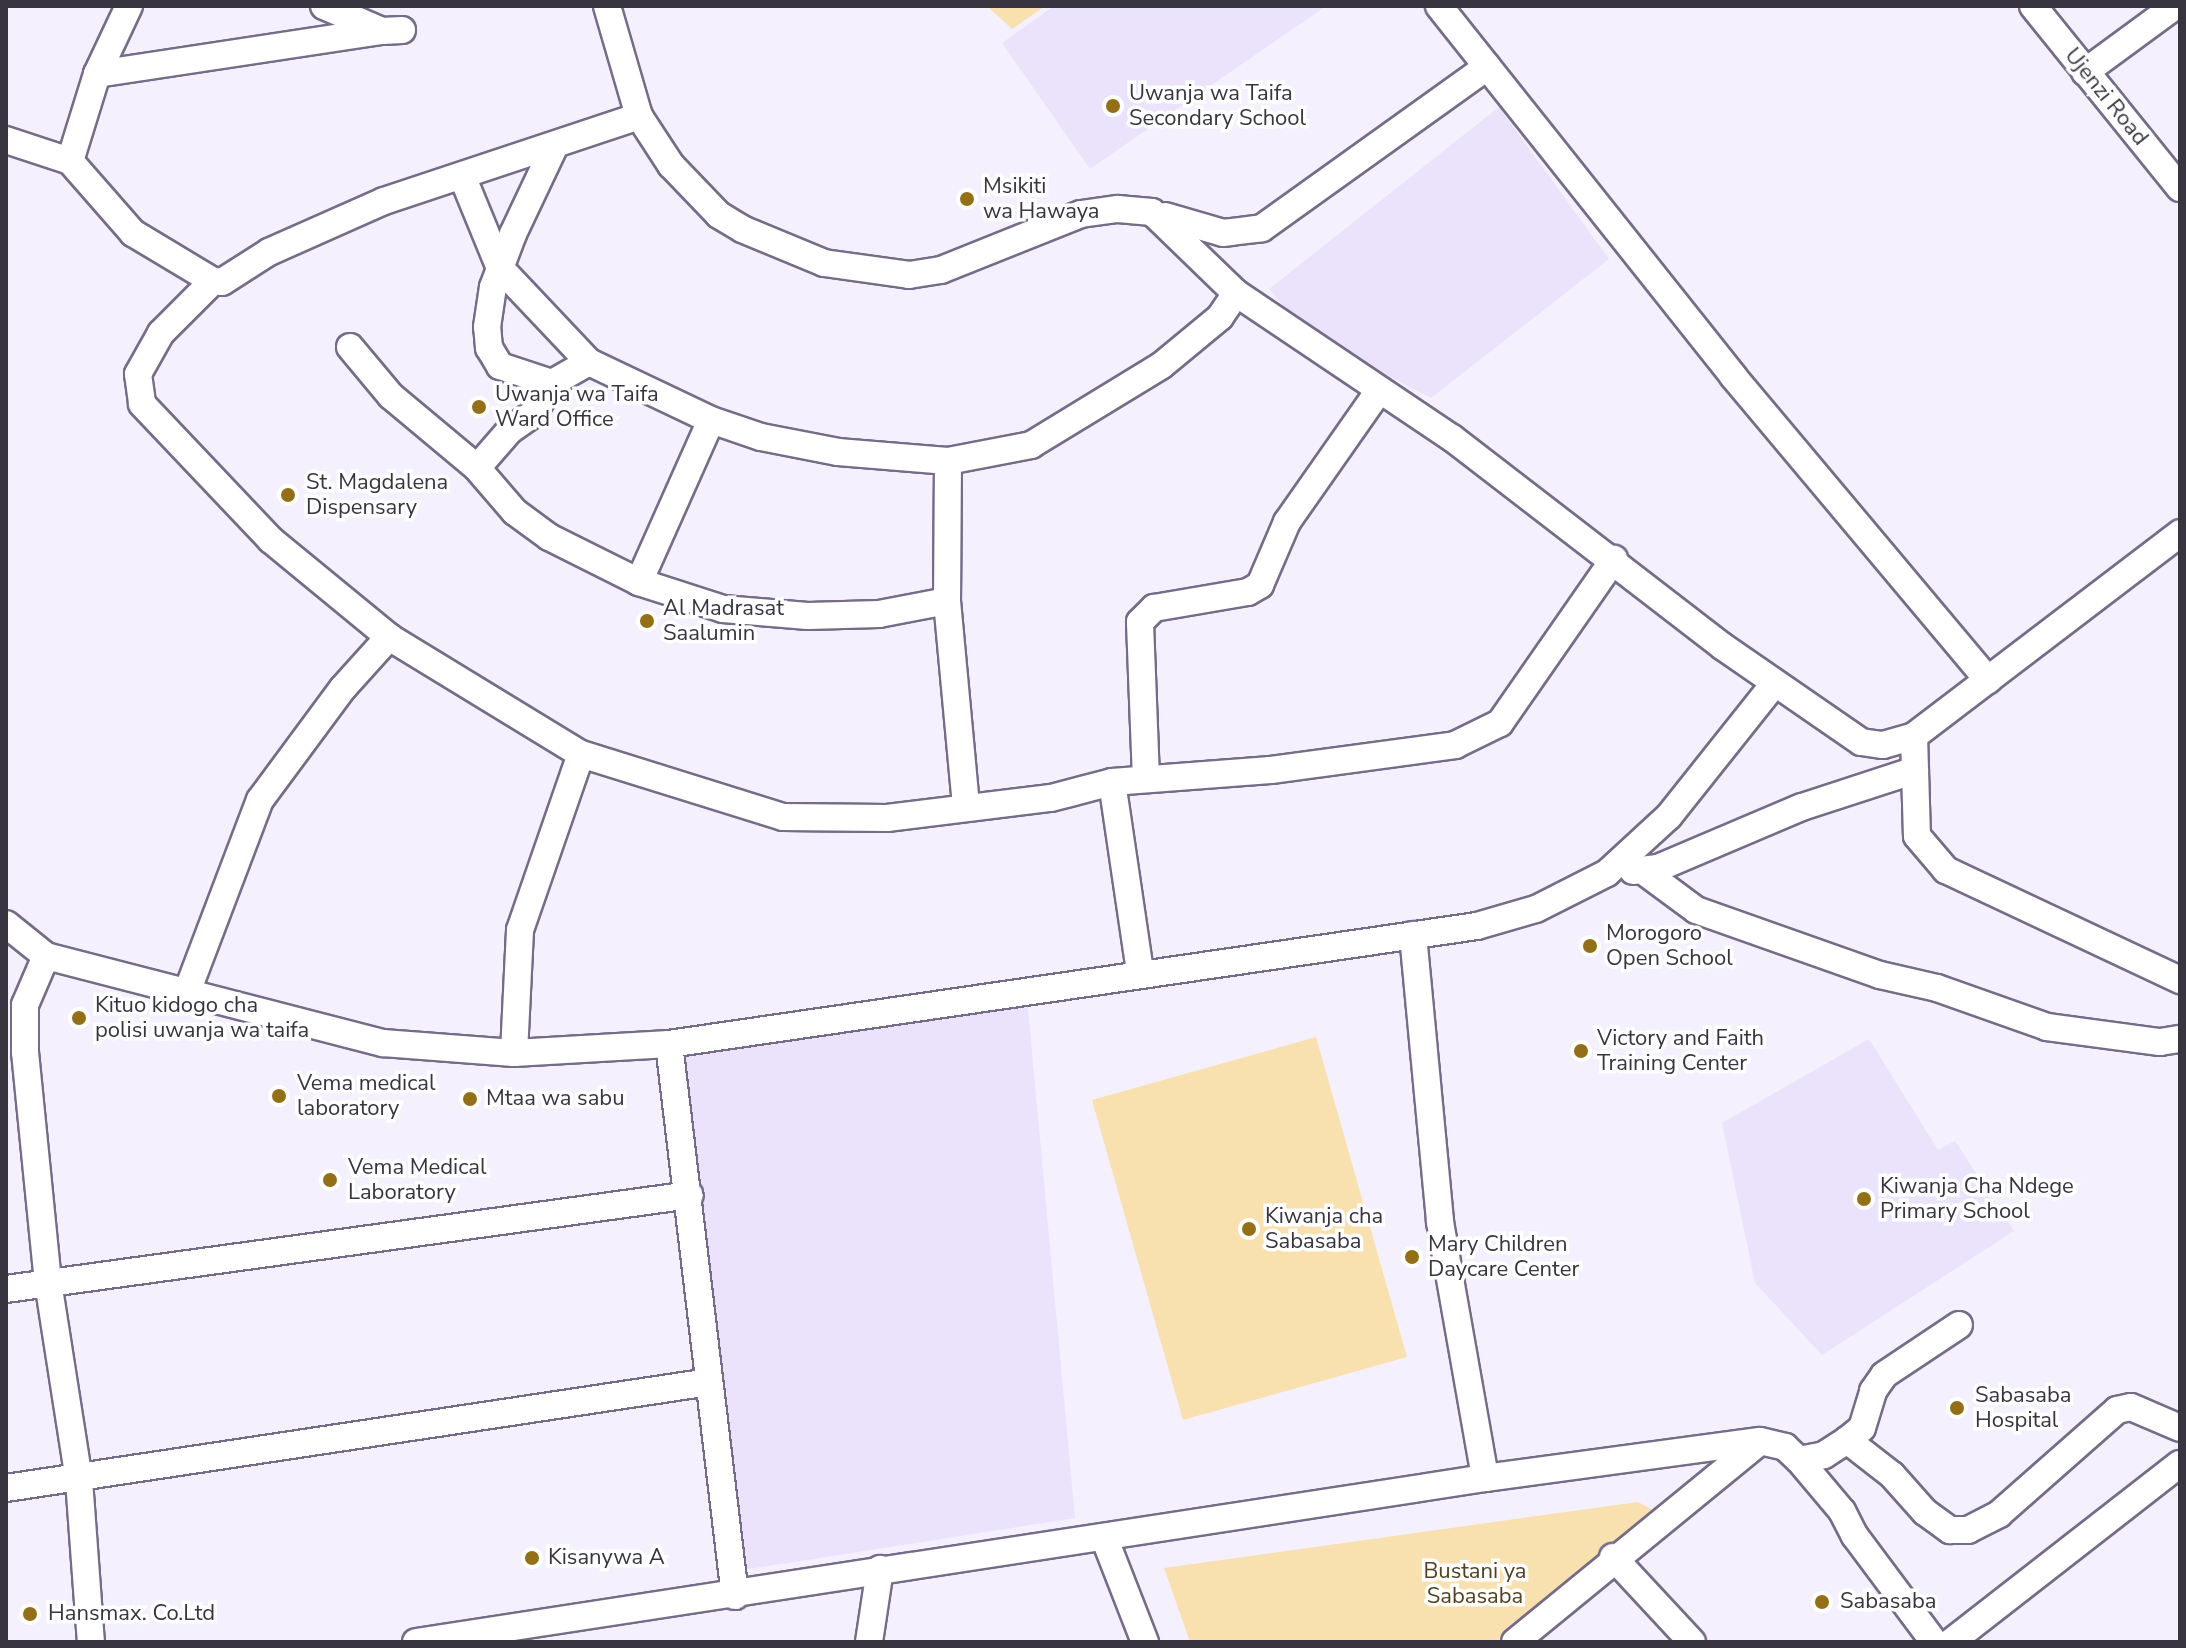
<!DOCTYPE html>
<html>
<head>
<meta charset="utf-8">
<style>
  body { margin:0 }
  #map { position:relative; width:2186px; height:1648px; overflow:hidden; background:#f5f0fd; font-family:"Nunito Sans",sans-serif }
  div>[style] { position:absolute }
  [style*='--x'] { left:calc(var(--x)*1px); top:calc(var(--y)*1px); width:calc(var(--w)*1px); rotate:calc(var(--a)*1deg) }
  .built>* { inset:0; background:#ebe3fb }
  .green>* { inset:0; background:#f9e0af }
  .roads { filter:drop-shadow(2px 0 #766c88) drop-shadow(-2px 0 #766c88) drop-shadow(0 2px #766c88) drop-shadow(0 -2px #766c88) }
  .minor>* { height:26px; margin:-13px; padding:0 13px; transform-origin:13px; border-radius:13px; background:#fff }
  .dots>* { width:22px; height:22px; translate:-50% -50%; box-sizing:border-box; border:4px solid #fff; border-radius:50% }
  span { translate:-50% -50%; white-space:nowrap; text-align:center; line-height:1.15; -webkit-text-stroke:7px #fff; paint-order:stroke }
  .poi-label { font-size:22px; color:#383440 }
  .left { translate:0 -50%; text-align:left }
  .street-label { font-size:22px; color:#383440 }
  .park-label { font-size:22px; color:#52411e }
  .frame { position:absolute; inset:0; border:8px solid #383440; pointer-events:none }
</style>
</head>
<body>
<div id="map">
  <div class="built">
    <div style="clip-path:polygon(1054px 6px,1326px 6px,1090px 169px,1002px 43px)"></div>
    <div style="clip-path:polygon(1499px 107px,1609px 259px,1431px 398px,1307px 334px,1269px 289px)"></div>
    <div style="clip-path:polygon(1027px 998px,1075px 1518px,742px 1570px,679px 1051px)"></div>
    <div style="clip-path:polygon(1869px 1039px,1938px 1150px,1955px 1141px,2014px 1231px,1822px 1355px,1755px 1283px,1722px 1123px)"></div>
  </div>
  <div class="green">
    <div style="clip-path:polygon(987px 6px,1045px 6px,1012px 29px)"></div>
    <div style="clip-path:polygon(1316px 1037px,1407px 1357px,1183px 1420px,1092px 1100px)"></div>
    <div style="clip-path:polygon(1638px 1502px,1655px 1511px,1496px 1642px,1190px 1642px,1164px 1568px)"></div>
  </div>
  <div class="roads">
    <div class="minor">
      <div style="--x:129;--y:6;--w:75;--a:115.2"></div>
      <div style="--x:97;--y:74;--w:91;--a:107.2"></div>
      <div style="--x:70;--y:161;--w:96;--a:48.8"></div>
      <div style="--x:133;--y:233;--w:93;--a:31"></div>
      <div style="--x:213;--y:281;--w:9;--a:6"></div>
      <div style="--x:222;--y:282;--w:56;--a:-32.6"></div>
      <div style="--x:269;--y:252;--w:126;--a:-23.9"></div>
      <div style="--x:384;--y:201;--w:269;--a:-18.4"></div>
      <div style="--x:324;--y:6;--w:63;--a:23.3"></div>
      <div style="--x:382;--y:31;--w:20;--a:-3"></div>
      <div style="--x:607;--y:6;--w:115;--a:73.8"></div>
      <div style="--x:639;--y:116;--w:59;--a:56.9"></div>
      <div style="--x:671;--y:165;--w:69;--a:46.2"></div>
      <div style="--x:719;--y:215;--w:27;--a:31"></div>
      <div style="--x:742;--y:229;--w:89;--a:22.5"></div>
      <div style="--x:824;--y:263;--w:86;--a:8"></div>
      <div style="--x:909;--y:275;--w:32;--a:-9"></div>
      <div style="--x:941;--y:270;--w:151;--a:-21.8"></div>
      <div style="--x:1081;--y:214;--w:37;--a:-8"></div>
      <div style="--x:1118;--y:209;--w:34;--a:5"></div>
      <div style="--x:1152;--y:212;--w:117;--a:44"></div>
      <div style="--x:1236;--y:293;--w:260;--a:33.9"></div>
      <div style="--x:1452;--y:438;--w:341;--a:37.6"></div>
      <div style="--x:1722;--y:646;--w:169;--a:34.6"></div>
      <div style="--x:1861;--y:742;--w:22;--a:8"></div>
      <div style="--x:1883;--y:745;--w:32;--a:-16"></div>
      <div style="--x:1914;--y:736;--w:335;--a:-37.3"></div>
      <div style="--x:1439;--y:6;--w:473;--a:51.5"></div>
      <div style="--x:1733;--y:376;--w:397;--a:50"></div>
      <div style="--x:2033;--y:6;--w:234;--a:51.1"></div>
      <div style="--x:2085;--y:72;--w:112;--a:-36.3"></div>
      <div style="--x:97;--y:74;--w:288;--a:-8.6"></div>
      <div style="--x:6;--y:140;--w:67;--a:18.2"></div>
      <div style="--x:463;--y:178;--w:97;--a:67.7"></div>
      <div style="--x:500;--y:268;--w:129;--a:46.6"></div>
      <div style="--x:589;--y:362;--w:135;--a:25.4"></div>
      <div style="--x:711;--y:420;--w:53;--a:18.8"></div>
      <div style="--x:761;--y:437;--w:78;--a:11"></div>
      <div style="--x:838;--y:452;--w:110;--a:4.7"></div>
      <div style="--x:948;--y:461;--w:85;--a:-10.9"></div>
      <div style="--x:1031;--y:445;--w:153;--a:-31.4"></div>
      <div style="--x:1162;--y:365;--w:75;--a:-39.6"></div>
      <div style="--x:1220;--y:317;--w:29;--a:-56"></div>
      <div style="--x:1165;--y:216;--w:60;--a:16.3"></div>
      <div style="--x:1223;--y:233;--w:39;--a:-7"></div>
      <div style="--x:1262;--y:228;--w:277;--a:-35.6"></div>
      <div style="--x:213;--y:281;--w:74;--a:135"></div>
      <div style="--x:161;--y:333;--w:47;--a:119.3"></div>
      <div style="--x:138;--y:374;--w:30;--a:82"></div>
      <div style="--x:142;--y:404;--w:187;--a:46.5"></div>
      <div style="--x:271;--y:540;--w:153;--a:39.4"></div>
      <div style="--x:389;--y:637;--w:225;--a:31.4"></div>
      <div style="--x:581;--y:754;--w:212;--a:17.3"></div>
      <div style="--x:783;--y:817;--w:104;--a:0.6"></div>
      <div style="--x:887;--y:818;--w:165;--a:-7"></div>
      <div style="--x:1051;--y:798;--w:63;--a:-14.7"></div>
      <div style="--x:1112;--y:782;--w:159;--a:-4.3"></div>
      <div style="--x:1271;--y:770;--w:186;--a:-7.7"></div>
      <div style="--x:1455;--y:745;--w:50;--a:-26.1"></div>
      <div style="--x:1500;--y:723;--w:200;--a:-55.2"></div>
      <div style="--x:350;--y:347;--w:64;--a:50.1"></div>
      <div style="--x:391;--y:396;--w:112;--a:39.9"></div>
      <div style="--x:589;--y:362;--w:43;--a:150.4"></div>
      <div style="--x:552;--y:383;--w:36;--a:122"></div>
      <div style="--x:533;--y:414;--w:28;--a:145"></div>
      <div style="--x:510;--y:430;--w:50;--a:131"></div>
      <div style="--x:477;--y:468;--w:58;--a:49.2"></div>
      <div style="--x:515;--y:512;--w:42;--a:36.3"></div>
      <div style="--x:549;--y:537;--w:101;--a:26.6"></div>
      <div style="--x:639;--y:582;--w:88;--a:17.8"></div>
      <div style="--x:723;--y:609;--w:85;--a:4.7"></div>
      <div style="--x:808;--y:616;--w:71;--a:-1.6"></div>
      <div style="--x:879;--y:614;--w:69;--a:-10.8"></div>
      <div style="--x:552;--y:383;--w:55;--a:-161.9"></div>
      <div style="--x:500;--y:366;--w:21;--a:-121"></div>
      <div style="--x:489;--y:348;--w:21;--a:-95"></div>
      <div style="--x:487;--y:327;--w:40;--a:-81.5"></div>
      <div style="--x:493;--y:287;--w:57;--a:-69.3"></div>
      <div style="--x:513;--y:234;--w:98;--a:-64.7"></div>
      <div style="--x:948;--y:461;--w:140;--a:90.4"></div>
      <div style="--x:947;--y:601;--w:206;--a:84.7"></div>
      <div style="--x:639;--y:582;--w:177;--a:-66"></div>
      <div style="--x:1914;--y:736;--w:100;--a:88.3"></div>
      <div style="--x:1917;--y:836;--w:45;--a:49.5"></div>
      <div style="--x:1946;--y:870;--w:259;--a:25.2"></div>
      <div style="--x:1146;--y:779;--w:157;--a:-92.2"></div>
      <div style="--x:1140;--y:622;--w:20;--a:-45"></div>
      <div style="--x:1154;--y:608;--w:95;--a:-9.7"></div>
      <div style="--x:1248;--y:592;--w:14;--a:-30"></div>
      <div style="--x:1260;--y:585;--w:69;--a:-66.8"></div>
      <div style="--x:1287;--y:522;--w:159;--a:-55"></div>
      <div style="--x:1112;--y:782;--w:192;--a:81.6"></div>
      <div style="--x:1642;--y:870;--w:67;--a:36.5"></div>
      <div style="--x:1696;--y:910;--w:195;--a:19.5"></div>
      <div style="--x:1880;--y:975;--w:58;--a:12.8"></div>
      <div style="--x:1937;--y:988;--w:117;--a:19.5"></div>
      <div style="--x:2047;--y:1027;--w:114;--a:7.6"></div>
      <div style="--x:2160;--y:1042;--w:20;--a:-9"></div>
      <div style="--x:1633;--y:871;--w:25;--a:-7"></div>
      <div style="--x:1658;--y:868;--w:156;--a:-23"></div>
      <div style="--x:1802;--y:807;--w:119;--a:-18.1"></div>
      <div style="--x:6;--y:924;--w:51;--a:38.7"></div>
      <div style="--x:46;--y:956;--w:53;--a:113.2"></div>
      <div style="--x:25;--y:1005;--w:47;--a:90"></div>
      <div style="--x:25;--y:1052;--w:231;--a:84.3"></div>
      <div style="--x:48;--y:1282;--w:200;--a:81.1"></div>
      <div style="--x:79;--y:1480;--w:162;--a:85.8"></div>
      <div style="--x:1413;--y:935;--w:288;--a:84.6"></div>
      <div style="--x:1440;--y:1222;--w:260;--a:80"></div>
      <div style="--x:46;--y:956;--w:348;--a:14.5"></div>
      <div style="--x:383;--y:1043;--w:131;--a:4.4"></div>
      <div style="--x:514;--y:1053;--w:155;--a:-3.3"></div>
      <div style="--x:669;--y:1044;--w:817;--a:-8.31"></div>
      <div style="--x:1477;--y:926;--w:61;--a:-16.1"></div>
      <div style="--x:1536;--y:909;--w:80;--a:-26.9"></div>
      <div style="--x:1607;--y:873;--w:84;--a:-42.6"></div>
      <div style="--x:1669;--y:816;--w:169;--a:-51.5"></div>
      <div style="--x:187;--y:992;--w:205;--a:-69.2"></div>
      <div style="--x:260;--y:800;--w:139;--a:-53.5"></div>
      <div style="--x:343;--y:688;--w:69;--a:-48"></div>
      <div style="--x:669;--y:1044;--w:556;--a:83.18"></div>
      <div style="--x:514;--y:1053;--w:123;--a:-87.2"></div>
      <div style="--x:520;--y:930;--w:186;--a:-70.9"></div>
      <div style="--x:6;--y:1289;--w:690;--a:-7.82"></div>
      <div style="--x:1847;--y:1440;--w:19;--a:-39"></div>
      <div style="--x:1862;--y:1428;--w:39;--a:-73"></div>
      <div style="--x:1873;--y:1391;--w:19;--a:-55"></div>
      <div style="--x:1884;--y:1375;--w:90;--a:-33.7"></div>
      <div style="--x:1799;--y:1460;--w:25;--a:-11"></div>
      <div style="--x:1824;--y:1455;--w:27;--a:-33"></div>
      <div style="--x:1847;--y:1440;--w:57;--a:37.9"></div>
      <div style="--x:1892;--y:1475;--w:50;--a:48.3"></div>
      <div style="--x:1925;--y:1512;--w:31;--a:36"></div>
      <div style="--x:1950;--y:1530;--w:18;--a:0"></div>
      <div style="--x:1968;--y:1530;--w:35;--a:-27"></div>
      <div style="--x:1999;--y:1514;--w:157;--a:-41.4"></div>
      <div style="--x:2117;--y:1410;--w:14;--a:-12"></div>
      <div style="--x:2131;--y:1407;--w:53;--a:23.2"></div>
      <div style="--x:6;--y:1488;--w:711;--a:-8.57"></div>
      <div style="--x:1104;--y:1537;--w:113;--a:68.7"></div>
      <div style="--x:1613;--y:1557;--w:116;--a:47.1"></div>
      <div style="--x:416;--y:1642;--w:1082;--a:-8.72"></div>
      <div style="--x:1485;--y:1478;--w:277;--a:-7.7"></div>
      <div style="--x:1760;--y:1441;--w:26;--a:13"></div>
      <div style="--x:1785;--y:1447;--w:19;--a:43"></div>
      <div style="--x:1799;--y:1460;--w:67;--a:49.9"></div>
      <div style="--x:1842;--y:1511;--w:28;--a:63"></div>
      <div style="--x:1855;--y:1536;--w:132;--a:53.3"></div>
      <div style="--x:869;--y:1642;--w:74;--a:-81.4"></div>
      <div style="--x:1515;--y:1642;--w:315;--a:-39.3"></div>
      <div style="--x:1951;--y:1642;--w:290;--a:-37.9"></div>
    </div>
  </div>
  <div class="dots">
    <div style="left:1113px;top:106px;background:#936f17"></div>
    <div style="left:967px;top:199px;background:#936f17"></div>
    <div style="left:479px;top:407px;background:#936f17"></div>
    <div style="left:288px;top:495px;background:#936f17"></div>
    <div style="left:647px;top:621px;background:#936f17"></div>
    <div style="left:1590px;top:946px;background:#936f17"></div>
    <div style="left:79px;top:1018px;background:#936f17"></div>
    <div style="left:1581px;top:1051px;background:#936f17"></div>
    <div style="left:279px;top:1096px;background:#936f17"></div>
    <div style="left:470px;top:1099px;background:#936f17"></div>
    <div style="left:330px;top:1180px;background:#936f17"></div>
    <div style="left:1864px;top:1199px;background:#936f17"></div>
    <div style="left:1249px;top:1229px;background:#936f17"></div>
    <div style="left:1412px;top:1257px;background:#936f17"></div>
    <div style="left:1957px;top:1408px;background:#936f17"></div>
    <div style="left:532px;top:1558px;background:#936f17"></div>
    <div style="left:1822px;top:1602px;background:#936f17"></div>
    <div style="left:30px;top:1614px;background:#936f17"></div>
  </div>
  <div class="poi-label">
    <span class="left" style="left:1129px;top:106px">Uwanja wa Taifa<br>Secondary School</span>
    <span class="left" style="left:983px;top:199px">Msikiti<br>wa Hawaya</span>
    <span class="left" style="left:495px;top:407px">Uwanja wa Taifa<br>Ward Office</span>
    <span class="left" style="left:306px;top:495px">St. Magdalena<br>Dispensary</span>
    <span class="left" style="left:663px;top:621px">Al Madrasat<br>Saalumin</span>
    <span class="left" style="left:1606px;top:946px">Morogoro<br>Open School</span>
    <span class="left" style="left:95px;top:1018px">Kituo kidogo cha<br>polisi uwanja wa taifa</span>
    <span class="left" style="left:1597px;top:1051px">Victory and Faith<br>Training Center</span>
    <span class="left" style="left:297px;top:1096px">Vema medical<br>laboratory</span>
    <span class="left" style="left:486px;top:1099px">Mtaa wa sabu</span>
    <span class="left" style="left:348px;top:1180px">Vema Medical<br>Laboratory</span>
    <span class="left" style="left:1880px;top:1199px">Kiwanja Cha Ndege<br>Primary School</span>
    <span class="left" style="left:1265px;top:1229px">Kiwanja cha<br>Sabasaba</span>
    <span class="left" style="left:1428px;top:1257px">Mary Children<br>Daycare Center</span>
    <span class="left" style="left:1975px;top:1408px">Sabasaba<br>Hospital</span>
    <span class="left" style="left:548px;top:1558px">Kisanywa A</span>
    <span class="left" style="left:1840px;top:1602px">Sabasaba</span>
    <span class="left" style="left:48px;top:1614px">Hansmax. Co.Ltd</span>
  </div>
  <div class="street-label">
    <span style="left:2106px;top:97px;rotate:51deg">Ujenzi Road</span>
  </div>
  <div class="park-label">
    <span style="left:1475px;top:1584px">Bustani ya<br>Sabasaba</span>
  </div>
  <div class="frame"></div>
</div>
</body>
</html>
